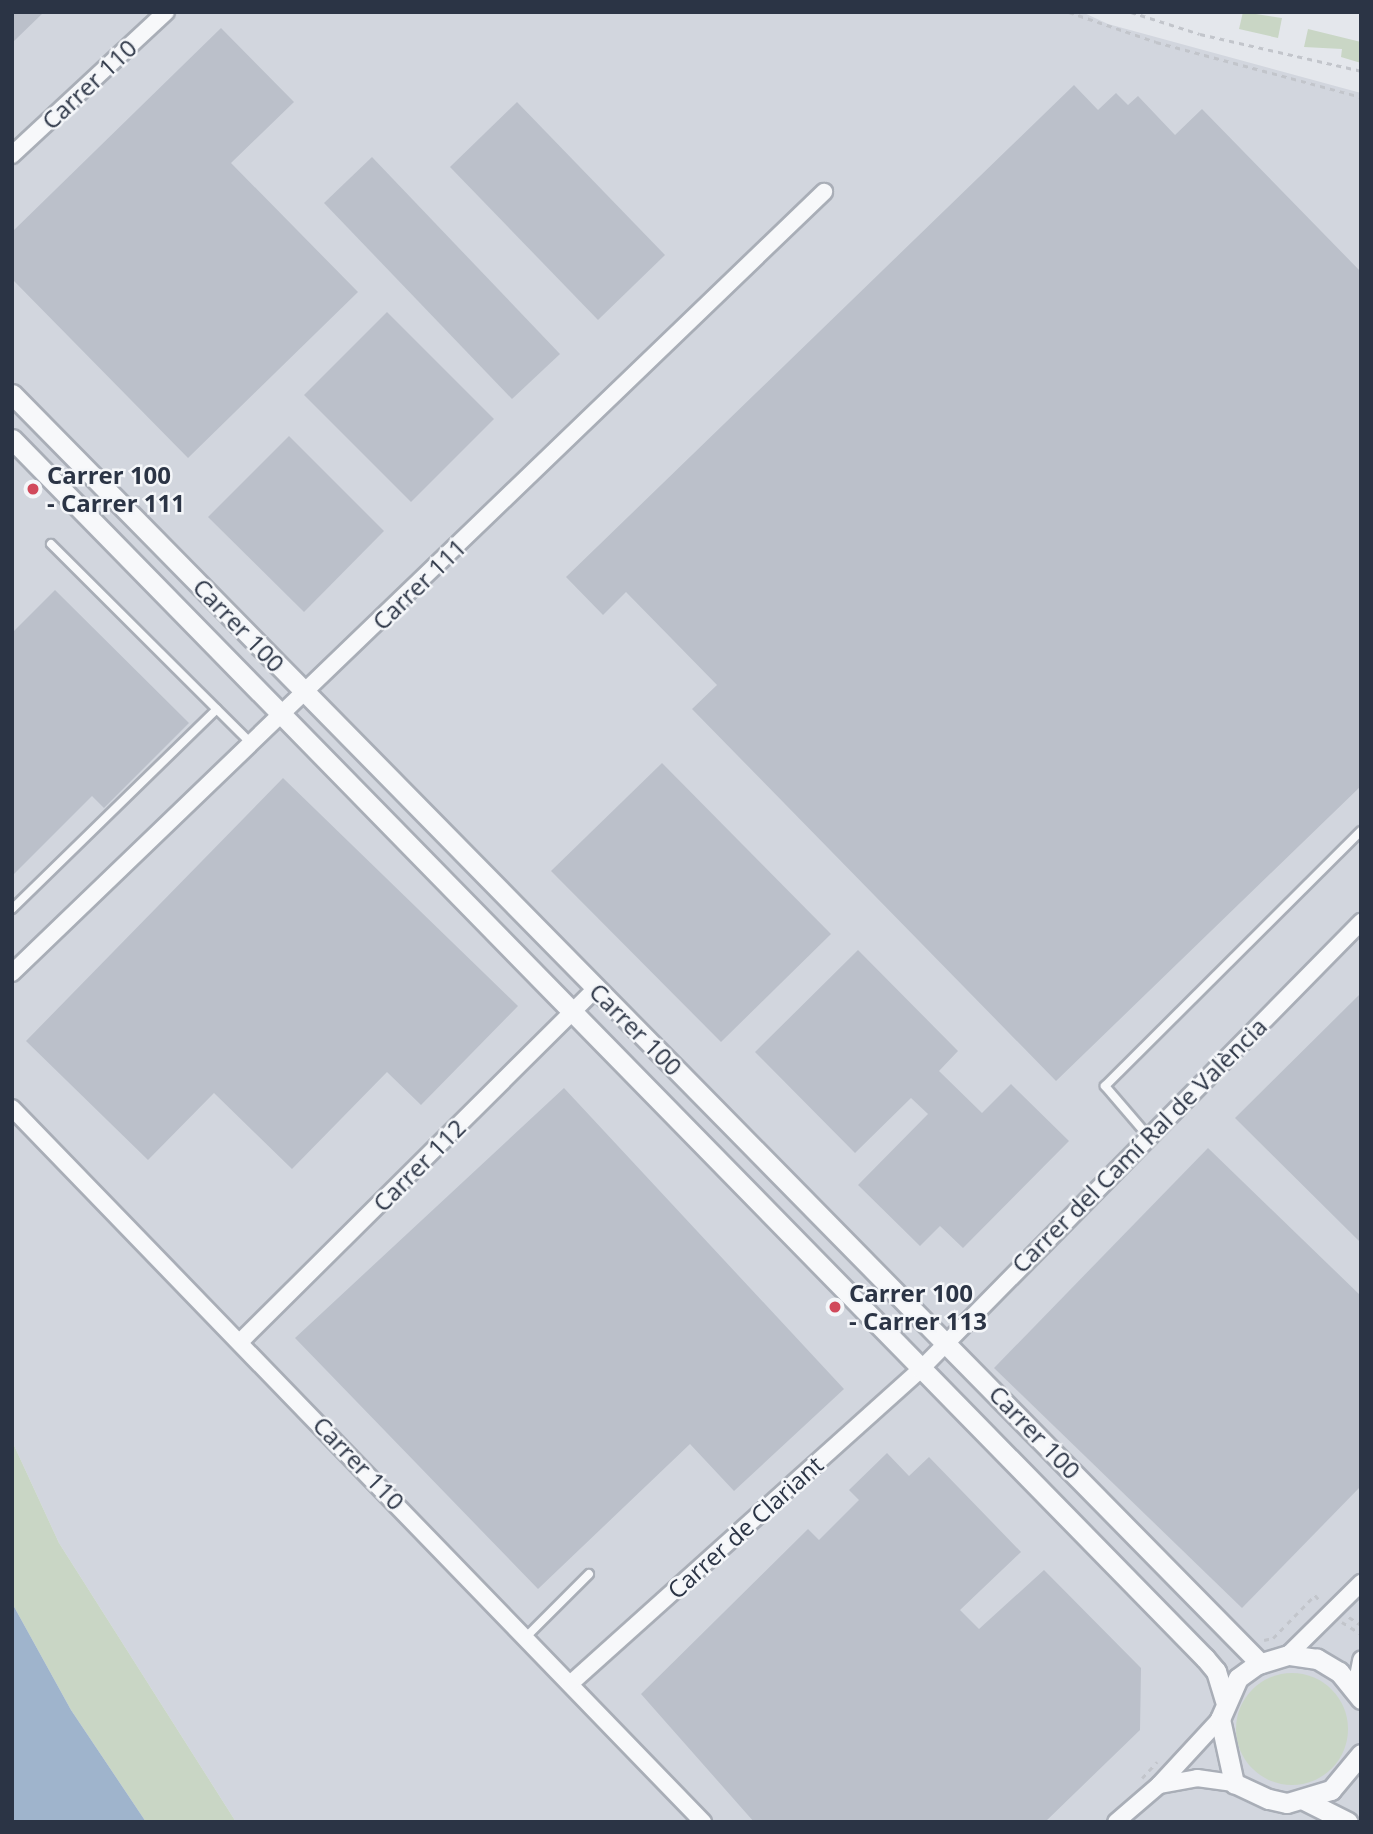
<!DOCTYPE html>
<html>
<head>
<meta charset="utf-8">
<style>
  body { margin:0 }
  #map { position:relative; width:1373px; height:1834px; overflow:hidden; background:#e4e7ec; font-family:"Open Sans",sans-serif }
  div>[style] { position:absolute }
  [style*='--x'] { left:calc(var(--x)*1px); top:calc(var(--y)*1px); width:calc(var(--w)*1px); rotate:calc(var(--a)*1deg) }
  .built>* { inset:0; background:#d2d6de }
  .green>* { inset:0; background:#c9d6c5 }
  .round { border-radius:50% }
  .water>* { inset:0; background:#9fb4cc }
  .building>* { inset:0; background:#bbc0ca }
  .path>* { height:2.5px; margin-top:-1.25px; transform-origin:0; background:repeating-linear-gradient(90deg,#c2c5cb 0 5px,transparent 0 10px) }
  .roads { filter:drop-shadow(2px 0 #a9aeb7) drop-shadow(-2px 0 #a9aeb7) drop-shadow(0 2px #a9aeb7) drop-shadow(0 -2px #a9aeb7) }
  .service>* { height:8px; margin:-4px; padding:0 4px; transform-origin:4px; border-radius:4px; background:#f7f8fa }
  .minor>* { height:16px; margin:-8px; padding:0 8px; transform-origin:8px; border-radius:8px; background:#f7f8fa }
  .tertiary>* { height:19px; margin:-9.5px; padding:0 9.5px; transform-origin:9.5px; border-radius:9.5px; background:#f7f8fa }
  .dots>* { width:19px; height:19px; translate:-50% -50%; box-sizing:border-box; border:4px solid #f4f6f9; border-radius:50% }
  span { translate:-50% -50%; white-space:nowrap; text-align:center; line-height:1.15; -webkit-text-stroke:5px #f4f6f9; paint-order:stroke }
  .street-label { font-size:24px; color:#2b3445 }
  .poi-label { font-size:24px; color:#2b3445; font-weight:700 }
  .left { translate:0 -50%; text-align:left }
  .frame { position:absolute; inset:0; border:14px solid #2b3445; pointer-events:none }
</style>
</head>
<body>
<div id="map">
  <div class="built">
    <div style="clip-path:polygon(12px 12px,1082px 12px,1108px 24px,1361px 93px,1361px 1822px,236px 1822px,59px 1543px,12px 1441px)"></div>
  </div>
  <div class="green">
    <div style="clip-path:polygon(1243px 12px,1282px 18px,1278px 38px,1239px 29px)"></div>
    <div style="clip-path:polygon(1308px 29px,1361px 42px,1361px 63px,1341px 57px,1342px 49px,1304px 47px)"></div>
    <div style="clip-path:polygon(12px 1441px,59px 1543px,236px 1822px,146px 1822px,71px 1710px,12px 1603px)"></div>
    <div class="round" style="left:1236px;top:1673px;width:112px;height:112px"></div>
  </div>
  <div class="water">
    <div style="clip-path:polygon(12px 1603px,71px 1710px,146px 1822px,12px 1822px)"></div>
  </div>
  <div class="building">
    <div style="clip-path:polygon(12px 12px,44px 12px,12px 43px)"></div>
    <div style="clip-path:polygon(221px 28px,294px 102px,231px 163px,358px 292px,188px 458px,12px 279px,12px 232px)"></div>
    <div style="clip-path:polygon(1074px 85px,1098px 110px,1116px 93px,1128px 105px,1138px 96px,1175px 135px,1202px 109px,1361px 272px,1361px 786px,1056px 1081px,692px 709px,717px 685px,626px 592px,603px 615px,566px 577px)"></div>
    <div style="clip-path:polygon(517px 102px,665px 255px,598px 320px,450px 167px)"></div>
    <div style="clip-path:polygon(372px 157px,560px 354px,512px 399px,324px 203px)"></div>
    <div style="clip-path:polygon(387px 312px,494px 419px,411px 502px,304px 395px)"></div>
    <div style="clip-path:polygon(289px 436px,384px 531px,304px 612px,208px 517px)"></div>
    <div style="clip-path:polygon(55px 590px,189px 723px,104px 808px,92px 796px,12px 876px,12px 633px)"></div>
    <div style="clip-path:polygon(662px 763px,831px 934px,721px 1042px,551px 871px)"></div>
    <div style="clip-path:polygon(283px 778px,518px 1006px,421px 1105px,387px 1072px,292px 1169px,214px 1093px,148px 1160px,26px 1041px)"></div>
    <div style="clip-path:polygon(858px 950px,958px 1051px,939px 1071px,982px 1113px,1011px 1084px,1069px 1141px,963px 1248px,940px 1226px,920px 1246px,858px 1185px,928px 1114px,911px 1098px,855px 1153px,755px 1052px)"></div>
    <div style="clip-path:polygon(1361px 993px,1361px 1243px,1235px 1118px)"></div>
    <div style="clip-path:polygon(564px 1088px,844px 1389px,734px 1491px,690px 1444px,538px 1589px,295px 1338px)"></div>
    <div style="clip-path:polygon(1208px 1148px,1361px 1296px,1361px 1486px,1242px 1608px,994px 1368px)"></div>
    <div style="clip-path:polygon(887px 1453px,909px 1476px,929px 1457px,1021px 1552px,960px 1610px,979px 1629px,1044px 1570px,1141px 1668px,1140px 1730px,1045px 1822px,754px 1822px,641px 1694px,808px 1529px,819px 1540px,859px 1500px,849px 1490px)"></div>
  </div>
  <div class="path">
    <div style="--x:1069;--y:12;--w:92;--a:19"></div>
    <div style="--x:1156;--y:42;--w:212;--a:15"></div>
    <div style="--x:1131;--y:12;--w:72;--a:17.7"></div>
    <div style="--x:1200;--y:34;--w:165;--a:12.9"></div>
    <div style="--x:1349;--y:1617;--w:14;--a:34"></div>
    <div style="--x:1342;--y:1622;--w:22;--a:32"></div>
    <div style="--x:1264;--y:1640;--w:9;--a:-13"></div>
    <div style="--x:1273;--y:1638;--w:60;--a:-45.7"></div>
    <div style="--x:1315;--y:1595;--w:8;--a:50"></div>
    <div style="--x:1142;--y:1778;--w:22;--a:-47"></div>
  </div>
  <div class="roads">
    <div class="service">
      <div style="--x:51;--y:544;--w:285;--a:44.9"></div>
      <div style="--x:12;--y:909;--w:286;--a:-44.3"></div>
      <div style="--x:1148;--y:1136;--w:66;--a:-130.7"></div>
      <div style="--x:1105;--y:1086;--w:361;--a:-44.9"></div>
      <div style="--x:526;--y:1637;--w:89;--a:-45"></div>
    </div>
    <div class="minor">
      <div style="--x:12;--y:155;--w:210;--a:-42.9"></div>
      <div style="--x:12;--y:973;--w:1127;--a:-43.89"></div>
      <div style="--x:12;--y:1108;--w:994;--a:45.94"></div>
      <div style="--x:242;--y:1340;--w:499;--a:-44.8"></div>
      <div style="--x:1288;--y:1655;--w:103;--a:-44.6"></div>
      <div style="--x:570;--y:1684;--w:470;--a:-41.9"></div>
      <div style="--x:920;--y:1370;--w:629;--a:-45.45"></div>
      <div style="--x:1355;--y:1692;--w:33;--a:-79"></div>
      <div style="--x:1159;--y:1785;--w:90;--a:-47.3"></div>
      <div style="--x:1116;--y:1822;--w:57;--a:-40.7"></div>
      <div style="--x:1159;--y:1785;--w:39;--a:-10"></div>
      <div style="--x:1197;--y:1778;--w:37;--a:8"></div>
    </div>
    <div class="tertiary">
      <div style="--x:12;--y:394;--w:1780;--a:45.48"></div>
      <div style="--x:12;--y:439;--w:1706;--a:45.62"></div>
      <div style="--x:1205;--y:1658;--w:17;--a:50"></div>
      <div style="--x:1216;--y:1671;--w:31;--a:73"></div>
      <div style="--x:1361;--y:1699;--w:35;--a:-129"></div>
      <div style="--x:1339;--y:1672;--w:26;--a:-149"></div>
      <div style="--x:1317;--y:1659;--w:29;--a:-172"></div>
      <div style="--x:1288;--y:1655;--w:34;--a:163"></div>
      <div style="--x:1256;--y:1665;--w:22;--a:144"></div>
      <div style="--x:1238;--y:1678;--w:45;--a:113.7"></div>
      <div style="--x:1220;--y:1719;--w:66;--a:77.7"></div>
      <div style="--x:1234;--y:1783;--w:38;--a:25"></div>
      <div style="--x:1269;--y:1799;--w:18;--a:13"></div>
      <div style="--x:1287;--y:1803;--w:46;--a:-16.5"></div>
      <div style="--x:1331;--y:1790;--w:47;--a:-50.2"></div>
      <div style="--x:1304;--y:1800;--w:49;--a:26.6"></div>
    </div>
  </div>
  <div class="dots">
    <div style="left:33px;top:489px;background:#d1495b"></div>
    <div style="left:835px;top:1307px;background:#d1495b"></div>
  </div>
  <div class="street-label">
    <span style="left:89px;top:84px;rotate:-43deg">Carrer 110</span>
    <span style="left:419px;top:584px;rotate:-44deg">Carrer 111</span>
    <span style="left:239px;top:625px;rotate:46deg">Carrer 100</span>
    <span style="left:636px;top:1029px;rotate:45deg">Carrer 100</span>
    <span style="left:1139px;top:1145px;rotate:-45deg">Carrer del Camí Ral de València</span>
    <span style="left:419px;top:1165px;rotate:-45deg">Carrer 112</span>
    <span style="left:1035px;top:1432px;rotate:46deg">Carrer 100</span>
    <span style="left:359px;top:1463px;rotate:46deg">Carrer 110</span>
    <span style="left:745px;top:1527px;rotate:-42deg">Carrer de Clariant</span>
  </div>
  <div class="poi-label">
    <span class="left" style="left:47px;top:489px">Carrer 100<br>- Carrer 111</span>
    <span class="left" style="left:849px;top:1307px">Carrer 100<br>- Carrer 113</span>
  </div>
  <div class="frame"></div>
</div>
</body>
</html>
